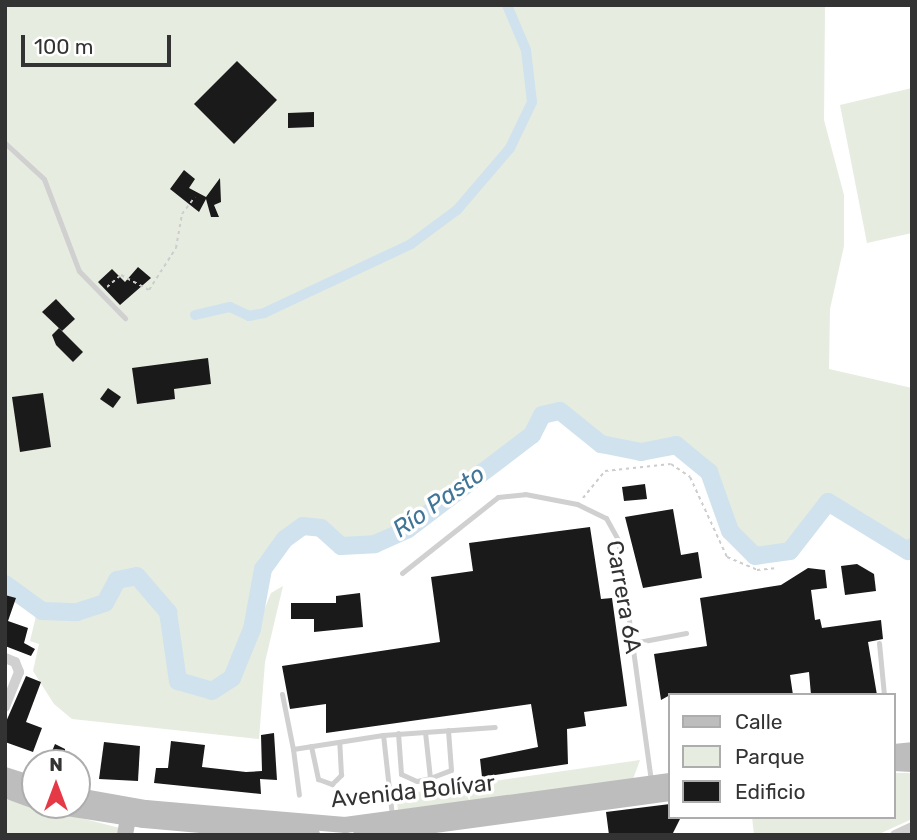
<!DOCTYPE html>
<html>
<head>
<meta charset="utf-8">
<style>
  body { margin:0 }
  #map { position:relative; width:917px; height:840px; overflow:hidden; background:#fff; font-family:Rubik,sans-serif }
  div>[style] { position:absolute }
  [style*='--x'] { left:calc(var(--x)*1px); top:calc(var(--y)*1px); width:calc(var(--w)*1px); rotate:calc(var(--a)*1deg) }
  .green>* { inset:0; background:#e6ecdf }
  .canal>* { height:10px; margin:-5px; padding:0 5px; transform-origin:5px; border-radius:5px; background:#cfe2ee }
  .river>* { height:18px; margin:-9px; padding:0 9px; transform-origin:9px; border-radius:9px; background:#cfe2ee }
  .building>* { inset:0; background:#1a1a1a }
  .path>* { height:2px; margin-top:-1px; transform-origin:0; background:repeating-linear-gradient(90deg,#cdcdcd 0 3.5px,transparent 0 7px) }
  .service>* { height:5px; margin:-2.5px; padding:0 2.5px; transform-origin:2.5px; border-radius:2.5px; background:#d0d0d0 }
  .minor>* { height:10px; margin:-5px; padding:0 5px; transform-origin:5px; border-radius:5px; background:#d0d0d0 }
  .secondary>* { height:16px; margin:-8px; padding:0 8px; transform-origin:8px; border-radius:8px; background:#bdbdbd }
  span { translate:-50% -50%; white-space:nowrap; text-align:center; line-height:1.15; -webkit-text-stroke:7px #fff; paint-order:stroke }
  .street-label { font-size:23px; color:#333 }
  .water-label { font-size:24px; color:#3f7597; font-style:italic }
  .frame { position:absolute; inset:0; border:7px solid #333; pointer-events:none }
  .legend { position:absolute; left:668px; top:693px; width:228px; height:126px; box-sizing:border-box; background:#fff; border:2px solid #adadad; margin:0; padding:9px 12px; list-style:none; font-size:21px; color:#333 }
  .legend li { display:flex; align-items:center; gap:14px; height:35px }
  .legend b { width:35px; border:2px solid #adadad }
  .north { position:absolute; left:21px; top:749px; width:70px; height:70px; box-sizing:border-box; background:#fff; border:2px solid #adadad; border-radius:50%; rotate:0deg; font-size:19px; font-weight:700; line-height:28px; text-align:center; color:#333 }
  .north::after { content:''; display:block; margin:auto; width:24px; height:32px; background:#e63946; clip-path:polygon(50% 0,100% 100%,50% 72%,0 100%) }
  .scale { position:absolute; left:21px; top:35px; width:150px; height:32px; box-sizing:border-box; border:4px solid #333; border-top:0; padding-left:9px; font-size:21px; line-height:24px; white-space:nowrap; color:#333; -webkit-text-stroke:5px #fff; paint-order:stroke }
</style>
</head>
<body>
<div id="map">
  <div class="green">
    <div style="clip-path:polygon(5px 5px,825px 5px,824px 120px,844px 195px,844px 246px,830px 309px,829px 369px,912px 388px,912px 547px,908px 551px,828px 502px,790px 551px,755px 556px,728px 526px,709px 472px,676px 445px,641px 452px,601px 444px,560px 411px,542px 415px,532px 435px,408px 529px,375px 544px,343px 543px,326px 525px,302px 523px,281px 532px,259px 559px,249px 628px,227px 677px,209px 688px,180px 684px,170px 611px,151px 581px,136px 569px,117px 576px,104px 600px,76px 611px,30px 604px,5px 579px)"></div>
    <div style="clip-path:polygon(912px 88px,912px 233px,867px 243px,840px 105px)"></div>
    <div style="clip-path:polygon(127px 577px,157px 597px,180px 688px,214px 693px,240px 670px,271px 593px,283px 586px,265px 662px,259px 739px,72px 719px,54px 704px,33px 671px,39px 644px,30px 641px,36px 616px,84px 613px,108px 605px,117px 584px)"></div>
    <div style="clip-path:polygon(640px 760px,633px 779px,621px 783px,398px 810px,396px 795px)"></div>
    <div style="clip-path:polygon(894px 773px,912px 773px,912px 819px,877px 835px,754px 835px,752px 817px,894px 817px)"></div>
    <div style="clip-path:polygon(5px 799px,120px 828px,119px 835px,5px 835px)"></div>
  </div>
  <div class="canal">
    <div style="--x:195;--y:315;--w:36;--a:-13"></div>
    <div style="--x:230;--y:307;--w:21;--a:25"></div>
    <div style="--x:249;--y:316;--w:15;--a:-11"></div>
    <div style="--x:264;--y:313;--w:162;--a:-25.1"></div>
    <div style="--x:411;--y:244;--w:57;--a:-36.5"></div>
    <div style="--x:457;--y:210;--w:82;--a:-49.5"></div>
    <div style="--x:510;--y:148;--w:51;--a:-64.4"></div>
    <div style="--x:532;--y:102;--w:52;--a:-96.6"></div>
    <div style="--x:526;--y:50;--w:49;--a:-112.9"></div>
  </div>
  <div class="river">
    <div style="--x:5;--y:584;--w:46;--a:36.1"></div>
    <div style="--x:42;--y:611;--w:35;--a:2"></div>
    <div style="--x:77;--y:612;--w:29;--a:-18"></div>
    <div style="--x:105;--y:603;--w:26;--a:-62"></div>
    <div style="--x:117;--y:580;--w:20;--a:-11"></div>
    <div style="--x:137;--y:576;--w:48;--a:49.3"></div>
    <div style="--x:168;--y:612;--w:70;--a:81.8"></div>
    <div style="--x:178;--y:681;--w:35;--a:16"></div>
    <div style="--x:212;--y:691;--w:24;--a:-33"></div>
    <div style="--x:232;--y:678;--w:53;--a:-67.8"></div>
    <div style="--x:252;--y:629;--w:61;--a:-79.6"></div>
    <div style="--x:263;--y:569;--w:37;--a:-54"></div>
    <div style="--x:285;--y:539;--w:22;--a:-36"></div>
    <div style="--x:303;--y:526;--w:18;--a:6"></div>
    <div style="--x:321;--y:528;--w:27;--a:42"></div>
    <div style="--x:341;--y:546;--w:34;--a:-3"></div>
    <div style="--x:375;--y:544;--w:36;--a:-24"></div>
    <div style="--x:408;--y:529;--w:156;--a:-37.2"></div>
    <div style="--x:532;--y:435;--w:22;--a:-63"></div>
    <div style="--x:542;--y:415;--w:18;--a:-13"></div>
    <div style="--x:560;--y:411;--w:53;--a:38.8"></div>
    <div style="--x:601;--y:444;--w:41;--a:11.3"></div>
    <div style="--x:641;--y:452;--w:36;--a:-11"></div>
    <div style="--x:676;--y:445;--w:43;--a:39.3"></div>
    <div style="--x:709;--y:472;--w:63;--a:70.4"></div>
    <div style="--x:730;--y:531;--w:35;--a:45"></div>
    <div style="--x:755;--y:556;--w:35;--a:-8"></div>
    <div style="--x:790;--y:551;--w:62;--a:-52.2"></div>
    <div style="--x:828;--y:502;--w:94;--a:31.5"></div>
    <div style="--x:908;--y:551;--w:6;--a:-45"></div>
  </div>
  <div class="building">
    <div style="clip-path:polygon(237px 61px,277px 100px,234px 144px,194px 104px)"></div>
    <div style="clip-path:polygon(314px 112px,314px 127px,288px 128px,288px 113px)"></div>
    <div style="clip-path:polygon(184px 170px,195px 179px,189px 188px,206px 197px,220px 178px,221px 202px,214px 205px,219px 217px,211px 217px,206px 199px,199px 212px,170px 189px)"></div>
    <div style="clip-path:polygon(138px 267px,151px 278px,120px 305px,98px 282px,112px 269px,125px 282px)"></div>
    <div style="clip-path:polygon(56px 299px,75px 319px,62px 331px,42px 312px)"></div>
    <div style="clip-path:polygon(59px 328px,83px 352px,73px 362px,56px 345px,52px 335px)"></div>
    <div style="clip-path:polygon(208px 358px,211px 384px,174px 389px,175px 399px,137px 404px,132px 368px)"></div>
    <div style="clip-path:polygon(108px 388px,121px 397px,113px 408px,100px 399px)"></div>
    <div style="clip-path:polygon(43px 393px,51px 447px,20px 452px,12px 397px)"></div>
    <div style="clip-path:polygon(645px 484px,647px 499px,624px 501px,622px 487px)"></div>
    <div style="clip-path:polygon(673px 509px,681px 555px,698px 552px,702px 578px,643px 588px,625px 517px)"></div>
    <div style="clip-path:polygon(590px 527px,601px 599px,612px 598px,627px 706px,584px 712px,586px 726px,567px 729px,568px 764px,482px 777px,480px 759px,538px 747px,531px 704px,326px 733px,326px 704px,290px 709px,282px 666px,440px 642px,431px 577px,473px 571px,469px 543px)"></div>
    <div style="clip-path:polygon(857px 564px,874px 574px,876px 591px,845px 595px,841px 566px)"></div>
    <div style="clip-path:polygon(808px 568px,825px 570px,827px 588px,811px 590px,815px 620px,820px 619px,822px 628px,881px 620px,883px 639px,868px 642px,877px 695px,811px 695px,809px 672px,790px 675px,793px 695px,670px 695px,661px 700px,654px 654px,707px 646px,700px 598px,781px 585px)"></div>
    <div style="clip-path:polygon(360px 593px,363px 627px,314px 632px,314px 619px,291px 619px,291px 603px,336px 603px,336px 596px)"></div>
    <div style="clip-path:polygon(5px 595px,16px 598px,8px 621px,28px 628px,24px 643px,35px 649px,31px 656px,5px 646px)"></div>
    <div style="clip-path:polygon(26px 676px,41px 682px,26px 722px,42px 728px,33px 752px,5px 742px,5px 724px)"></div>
    <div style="clip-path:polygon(274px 733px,277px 780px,260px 779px,261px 794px,154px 783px,156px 768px,168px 768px,171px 741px,205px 745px,202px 767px,246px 772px,262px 771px,261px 735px)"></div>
    <div style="clip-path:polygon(104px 742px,140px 746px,138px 781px,99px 779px)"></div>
    <div style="clip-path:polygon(55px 744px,65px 749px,65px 763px,48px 761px)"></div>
    <div style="clip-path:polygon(670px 804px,670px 817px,681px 817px,672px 835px,609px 835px,606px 812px)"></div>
  </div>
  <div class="path">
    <div style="--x:107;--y:287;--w:18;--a:-41"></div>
    <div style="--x:121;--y:275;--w:32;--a:28"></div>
    <div style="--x:149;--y:290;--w:50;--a:-57.3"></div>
    <div style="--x:176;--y:248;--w:35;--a:-80"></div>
    <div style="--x:182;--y:214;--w:21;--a:-53"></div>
    <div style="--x:583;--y:498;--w:35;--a:-51"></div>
    <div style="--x:605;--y:471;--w:66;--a:-6.1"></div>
    <div style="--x:671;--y:464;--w:23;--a:34"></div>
    <div style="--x:690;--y:477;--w:88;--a:65.2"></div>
    <div style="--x:727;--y:557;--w:33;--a:23"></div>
    <div style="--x:757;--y:570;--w:20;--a:-6"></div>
  </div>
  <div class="service">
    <div style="--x:5;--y:143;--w:53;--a:42.7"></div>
    <div style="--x:44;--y:179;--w:98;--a:69.2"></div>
    <div style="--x:79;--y:271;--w:66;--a:45.6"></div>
    <div style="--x:402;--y:573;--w:122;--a:-38.4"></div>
    <div style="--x:498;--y:497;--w:27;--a:-6"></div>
    <div style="--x:525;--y:494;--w:53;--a:10.9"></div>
    <div style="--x:577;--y:504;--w:32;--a:26"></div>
    <div style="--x:606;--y:518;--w:25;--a:61"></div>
    <div style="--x:618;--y:540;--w:243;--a:82.2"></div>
    <div style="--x:633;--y:643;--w:54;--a:-10.7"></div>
    <div style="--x:879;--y:643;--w:52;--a:84.5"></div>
    <div style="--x:282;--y:694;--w:56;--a:78.7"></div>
    <div style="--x:293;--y:749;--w:91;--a:-8.8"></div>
    <div style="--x:398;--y:733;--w:41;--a:85.8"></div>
    <div style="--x:401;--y:774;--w:17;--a:24"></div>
    <div style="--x:417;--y:781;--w:13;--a:-13"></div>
    <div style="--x:430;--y:778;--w:46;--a:-96.2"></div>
    <div style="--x:311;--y:746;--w:34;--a:78"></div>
    <div style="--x:318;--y:779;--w:15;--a:20"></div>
    <div style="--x:332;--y:784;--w:13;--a:-45"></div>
    <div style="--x:341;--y:775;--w:33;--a:-93"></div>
    <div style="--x:293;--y:749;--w:46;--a:82.6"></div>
    <div style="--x:430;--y:778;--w:22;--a:-21"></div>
    <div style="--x:451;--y:770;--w:40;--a:-94.3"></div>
    <div style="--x:392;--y:816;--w:81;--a:-96.3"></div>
    <div style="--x:383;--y:735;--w:112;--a:-4.1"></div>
  </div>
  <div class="minor">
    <div style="--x:5;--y:658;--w:11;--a:22"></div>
    <div style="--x:15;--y:662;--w:11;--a:68"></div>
    <div style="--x:19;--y:672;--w:38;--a:112"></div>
    <div style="--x:895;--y:835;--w:19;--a:-25"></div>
  </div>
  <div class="secondary">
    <div style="--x:894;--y:752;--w:18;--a:-6"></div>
    <div style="--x:894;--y:763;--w:18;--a:3"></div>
    <div style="--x:5;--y:775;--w:32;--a:18"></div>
    <div style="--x:5;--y:790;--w:32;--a:20"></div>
    <div style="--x:77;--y:796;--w:70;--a:9.9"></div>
    <div style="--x:146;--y:808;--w:200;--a:4.9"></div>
    <div style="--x:345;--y:825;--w:328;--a:-7.7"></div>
    <div style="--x:48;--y:805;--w:97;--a:8.9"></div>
    <div style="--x:144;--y:820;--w:169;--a:5.1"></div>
    <div style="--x:125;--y:835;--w:27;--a:-80"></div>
    <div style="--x:361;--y:835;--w:312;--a:-7.7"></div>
  </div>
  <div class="street-label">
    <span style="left:624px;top:597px;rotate:80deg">Carrera 6A</span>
    <span style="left:413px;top:791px;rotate:-6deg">Avenida Bolívar</span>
  </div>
  <div class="water-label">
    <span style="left:439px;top:502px;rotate:-35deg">Río Pasto</span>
  </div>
  <div class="frame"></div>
  <ul class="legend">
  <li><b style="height:9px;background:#bdbdbd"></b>Calle</li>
  <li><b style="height:19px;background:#e6ecdf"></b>Parque</li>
  <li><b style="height:19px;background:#1a1a1a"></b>Edificio</li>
  </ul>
  <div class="north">N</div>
  <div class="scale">100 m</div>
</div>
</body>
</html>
